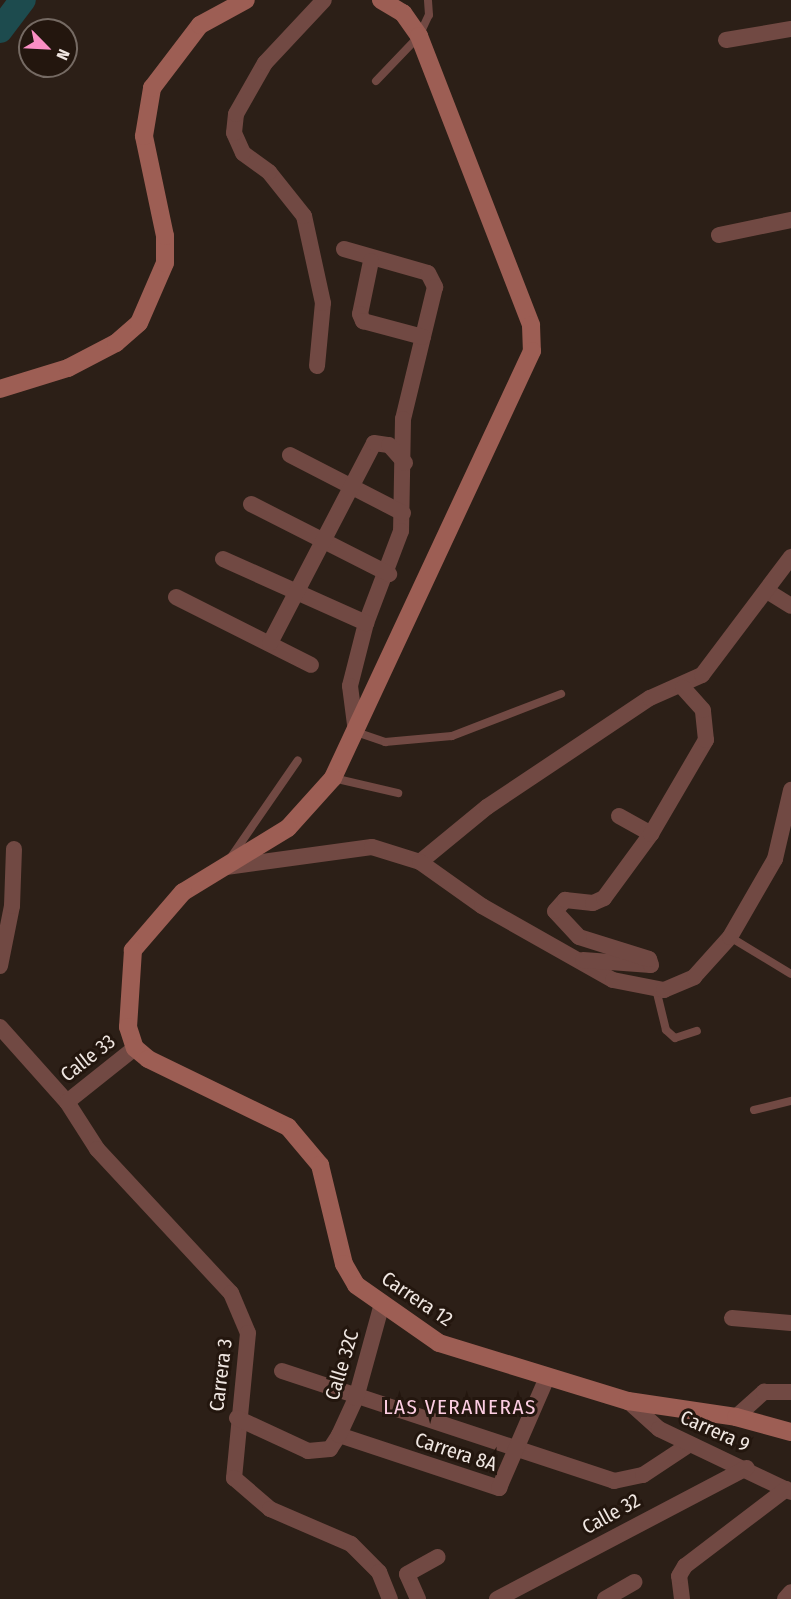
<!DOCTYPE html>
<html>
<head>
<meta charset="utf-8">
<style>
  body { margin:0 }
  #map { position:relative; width:791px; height:1599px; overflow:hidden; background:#2c1f17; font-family:"Fira Sans Condensed",sans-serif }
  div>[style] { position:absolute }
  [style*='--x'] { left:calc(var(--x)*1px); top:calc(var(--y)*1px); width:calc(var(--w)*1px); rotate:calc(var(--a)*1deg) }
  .river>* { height:26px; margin:-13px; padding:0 13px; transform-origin:13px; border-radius:13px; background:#1d4b4e }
  .lane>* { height:8px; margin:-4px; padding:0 4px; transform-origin:4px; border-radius:4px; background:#714943 }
  .street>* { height:16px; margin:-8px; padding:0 8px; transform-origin:8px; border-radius:8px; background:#714943 }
  .secondary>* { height:18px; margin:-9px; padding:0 9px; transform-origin:9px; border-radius:9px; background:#9d5e54 }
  span { translate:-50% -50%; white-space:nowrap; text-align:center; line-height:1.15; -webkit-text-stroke:6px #23160e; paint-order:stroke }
  .street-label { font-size:20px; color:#f0e7e2 }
  .neighbourhood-label { font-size:21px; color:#fccde2; letter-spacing:1.5px }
  .north { position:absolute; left:18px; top:18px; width:60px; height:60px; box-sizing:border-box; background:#23160e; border:2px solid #756a63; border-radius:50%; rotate:114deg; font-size:16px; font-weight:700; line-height:24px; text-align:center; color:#f0e7e2 }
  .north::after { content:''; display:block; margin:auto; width:21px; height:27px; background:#fb8fc4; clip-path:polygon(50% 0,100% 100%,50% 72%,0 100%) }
</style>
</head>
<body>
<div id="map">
  <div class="river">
    <div style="--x:0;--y:30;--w:38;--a:-53"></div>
  </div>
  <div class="lane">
    <div style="--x:376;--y:81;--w:62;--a:-46.3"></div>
    <div style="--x:419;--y:36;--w:23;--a:-65"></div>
    <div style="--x:429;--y:15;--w:15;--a:-94"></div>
    <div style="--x:356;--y:732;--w:31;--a:19"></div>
    <div style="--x:385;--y:742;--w:67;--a:-5.1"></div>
    <div style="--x:452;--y:736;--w:117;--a:-21.1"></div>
    <div style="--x:333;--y:778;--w:67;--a:13"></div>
    <div style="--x:229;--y:860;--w:121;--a:-55.4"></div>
    <div style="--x:730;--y:937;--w:71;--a:31.2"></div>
    <div style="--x:656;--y:989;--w:42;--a:76.3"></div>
    <div style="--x:666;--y:1030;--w:12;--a:42"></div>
    <div style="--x:675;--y:1038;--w:23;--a:-18"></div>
    <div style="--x:754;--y:1110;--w:38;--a:-14"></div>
  </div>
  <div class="street">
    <div style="--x:726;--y:40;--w:66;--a:-9.6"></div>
    <div style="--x:719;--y:235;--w:74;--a:-11.8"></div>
    <div style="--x:344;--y:249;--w:87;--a:15.9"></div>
    <div style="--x:428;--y:273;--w:16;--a:63"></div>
    <div style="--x:435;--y:287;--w:136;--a:103.6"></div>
    <div style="--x:403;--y:419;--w:112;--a:91"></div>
    <div style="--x:401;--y:531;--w:98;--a:110.8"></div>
    <div style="--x:366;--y:623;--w:65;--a:104.3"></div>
    <div style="--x:350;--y:686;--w:46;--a:82.6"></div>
    <div style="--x:371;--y:261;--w:54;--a:101.7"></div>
    <div style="--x:360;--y:314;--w:8;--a:67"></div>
    <div style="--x:363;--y:321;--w:62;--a:14.9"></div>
    <div style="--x:317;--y:366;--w:63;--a:-84.6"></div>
    <div style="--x:323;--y:303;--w:89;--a:-102.3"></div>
    <div style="--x:304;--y:216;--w:56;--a:-128.5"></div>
    <div style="--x:269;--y:172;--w:32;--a:-144"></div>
    <div style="--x:243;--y:153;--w:22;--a:-114"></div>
    <div style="--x:234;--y:133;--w:19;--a:-84"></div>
    <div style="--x:236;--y:114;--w:59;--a:-60.4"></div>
    <div style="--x:265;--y:63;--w:86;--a:-46.9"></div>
    <div style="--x:290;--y:455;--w:127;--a:27.2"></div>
    <div style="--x:251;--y:504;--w:155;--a:26.9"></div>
    <div style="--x:223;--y:559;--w:157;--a:24.1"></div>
    <div style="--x:767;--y:591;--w:28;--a:32"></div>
    <div style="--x:176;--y:597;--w:151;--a:26.7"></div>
    <div style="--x:270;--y:643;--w:225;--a:-62.5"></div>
    <div style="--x:374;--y:443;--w:15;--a:8"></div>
    <div style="--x:389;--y:445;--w:24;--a:48"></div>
    <div style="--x:619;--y:816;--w:37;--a:29"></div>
    <div style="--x:420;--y:862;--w:87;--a:-39.4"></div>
    <div style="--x:487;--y:807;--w:196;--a:-33.8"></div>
    <div style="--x:650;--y:698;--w:57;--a:-23.9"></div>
    <div style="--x:702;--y:675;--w:148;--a:-53"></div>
    <div style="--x:226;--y:867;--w:147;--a:-7.8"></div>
    <div style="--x:372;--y:847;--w:50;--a:17.4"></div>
    <div style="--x:420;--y:862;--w:76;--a:35.4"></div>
    <div style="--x:482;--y:906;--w:150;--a:29.5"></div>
    <div style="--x:613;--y:980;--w:52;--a:11.1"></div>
    <div style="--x:664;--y:990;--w:33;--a:-23"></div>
    <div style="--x:694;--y:977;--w:54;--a:-48"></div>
    <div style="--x:730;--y:937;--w:90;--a:-60"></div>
    <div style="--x:775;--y:859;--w:71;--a:-76.9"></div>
    <div style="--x:583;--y:960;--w:68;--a:4.2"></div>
    <div style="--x:651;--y:965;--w:6;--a:-108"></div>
    <div style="--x:649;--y:959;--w:73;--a:-162.6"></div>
    <div style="--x:579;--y:937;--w:35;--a:-133"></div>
    <div style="--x:555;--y:911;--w:15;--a:-48"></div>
    <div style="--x:565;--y:900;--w:28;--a:6"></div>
    <div style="--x:593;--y:903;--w:12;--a:-24"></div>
    <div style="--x:604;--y:898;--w:79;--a:-53.7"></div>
    <div style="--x:651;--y:834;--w:109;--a:-59.7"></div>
    <div style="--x:706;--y:740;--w:30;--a:-96"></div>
    <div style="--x:703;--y:710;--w:30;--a:-132"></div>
    <div style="--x:0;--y:966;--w:61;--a:-78.7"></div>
    <div style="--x:12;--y:906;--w:57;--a:-88"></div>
    <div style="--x:0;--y:1027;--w:101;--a:48.2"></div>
    <div style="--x:67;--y:1102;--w:56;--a:57.4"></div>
    <div style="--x:97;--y:1149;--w:197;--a:47.1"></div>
    <div style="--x:231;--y:1293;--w:43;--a:67"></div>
    <div style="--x:248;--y:1333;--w:146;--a:95.5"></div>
    <div style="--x:234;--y:1478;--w:48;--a:40.7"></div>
    <div style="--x:270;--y:1509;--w:88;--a:23.4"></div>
    <div style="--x:351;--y:1544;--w:40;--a:45"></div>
    <div style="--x:379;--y:1572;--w:29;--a:68"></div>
    <div style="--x:67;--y:1102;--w:87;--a:-38.5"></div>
    <div style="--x:732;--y:1318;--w:59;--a:4.8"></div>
    <div style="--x:282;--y:1371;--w:350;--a:18.3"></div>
    <div style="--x:614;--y:1481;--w:30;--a:-12"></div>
    <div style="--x:643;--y:1475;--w:56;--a:-33.4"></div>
    <div style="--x:628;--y:1401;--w:42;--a:42.1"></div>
    <div style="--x:659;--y:1429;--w:146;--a:25.5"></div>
    <div style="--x:736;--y:1417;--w:38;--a:-42"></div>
    <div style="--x:764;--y:1392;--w:27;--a:0"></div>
    <div style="--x:237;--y:1418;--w:78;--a:24.9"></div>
    <div style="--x:308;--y:1451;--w:22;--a:-5"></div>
    <div style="--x:330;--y:1449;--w:17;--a:-57"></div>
    <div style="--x:339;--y:1435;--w:169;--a:18.3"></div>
    <div style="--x:499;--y:1488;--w:118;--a:-66.5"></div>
    <div style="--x:339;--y:1435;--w:41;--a:-65.3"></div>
    <div style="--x:356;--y:1398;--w:94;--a:-74.6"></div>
    <div style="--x:418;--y:1599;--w:27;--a:-114"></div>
    <div style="--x:407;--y:1574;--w:35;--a:-29"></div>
    <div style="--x:497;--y:1599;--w:282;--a:-27.7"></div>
    <div style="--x:605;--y:1599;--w:34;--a:-30"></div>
    <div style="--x:682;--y:1599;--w:23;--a:-97"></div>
    <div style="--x:679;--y:1576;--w:12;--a:-59"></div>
    <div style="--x:685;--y:1566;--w:127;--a:-37.3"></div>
    <div style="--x:785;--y:1599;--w:9;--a:-49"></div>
  </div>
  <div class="secondary">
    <div style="--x:381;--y:0;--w:26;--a:31"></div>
    <div style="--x:403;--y:13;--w:28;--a:55"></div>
    <div style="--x:419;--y:36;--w:310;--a:68.8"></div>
    <div style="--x:531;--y:325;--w:26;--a:88"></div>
    <div style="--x:532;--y:351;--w:471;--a:115"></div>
    <div style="--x:333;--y:778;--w:67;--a:132"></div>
    <div style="--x:288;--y:828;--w:123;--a:148.6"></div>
    <div style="--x:183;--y:892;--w:77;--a:130.8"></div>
    <div style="--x:133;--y:950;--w:77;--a:93.7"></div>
    <div style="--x:128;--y:1027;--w:22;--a:72"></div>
    <div style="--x:135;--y:1048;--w:17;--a:40"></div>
    <div style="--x:148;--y:1059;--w:156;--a:25.9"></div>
    <div style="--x:288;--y:1127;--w:50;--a:49.9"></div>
    <div style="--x:320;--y:1165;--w:102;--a:76.4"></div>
    <div style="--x:344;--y:1264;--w:24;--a:60"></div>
    <div style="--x:356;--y:1285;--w:101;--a:34.9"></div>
    <div style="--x:439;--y:1343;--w:198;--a:17.1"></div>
    <div style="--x:628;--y:1401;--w:109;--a:8.4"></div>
    <div style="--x:736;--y:1417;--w:57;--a:15.3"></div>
    <div style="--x:0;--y:389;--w:71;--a:-17.2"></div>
    <div style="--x:68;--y:368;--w:54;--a:-27.5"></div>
    <div style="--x:116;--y:343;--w:30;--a:-41"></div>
    <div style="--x:139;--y:323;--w:65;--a:-66.6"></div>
    <div style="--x:165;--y:263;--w:27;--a:-90"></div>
    <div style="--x:165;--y:236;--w:102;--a:-101.9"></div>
    <div style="--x:144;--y:136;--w:49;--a:-80.5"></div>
    <div style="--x:152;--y:88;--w:79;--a:-52.7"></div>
    <div style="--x:200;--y:25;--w:52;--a:-28.5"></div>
  </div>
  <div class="street-label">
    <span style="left:88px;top:1058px;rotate:-38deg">Calle 33</span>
    <span style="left:417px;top:1299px;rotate:34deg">Carrera 12</span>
    <span style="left:342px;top:1365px;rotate:-73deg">Calle 32C</span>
    <span style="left:221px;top:1375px;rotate:-83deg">Carrera 3</span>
    <span style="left:715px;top:1431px;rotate:24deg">Carrera 9</span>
    <span style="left:456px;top:1452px;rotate:18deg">Carrera 8A</span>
    <span style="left:611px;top:1514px;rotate:-29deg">Calle 32</span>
  </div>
  <div class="neighbourhood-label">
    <span style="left:460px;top:1407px">LAS VERANERAS</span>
  </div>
  <div class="north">N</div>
</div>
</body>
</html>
